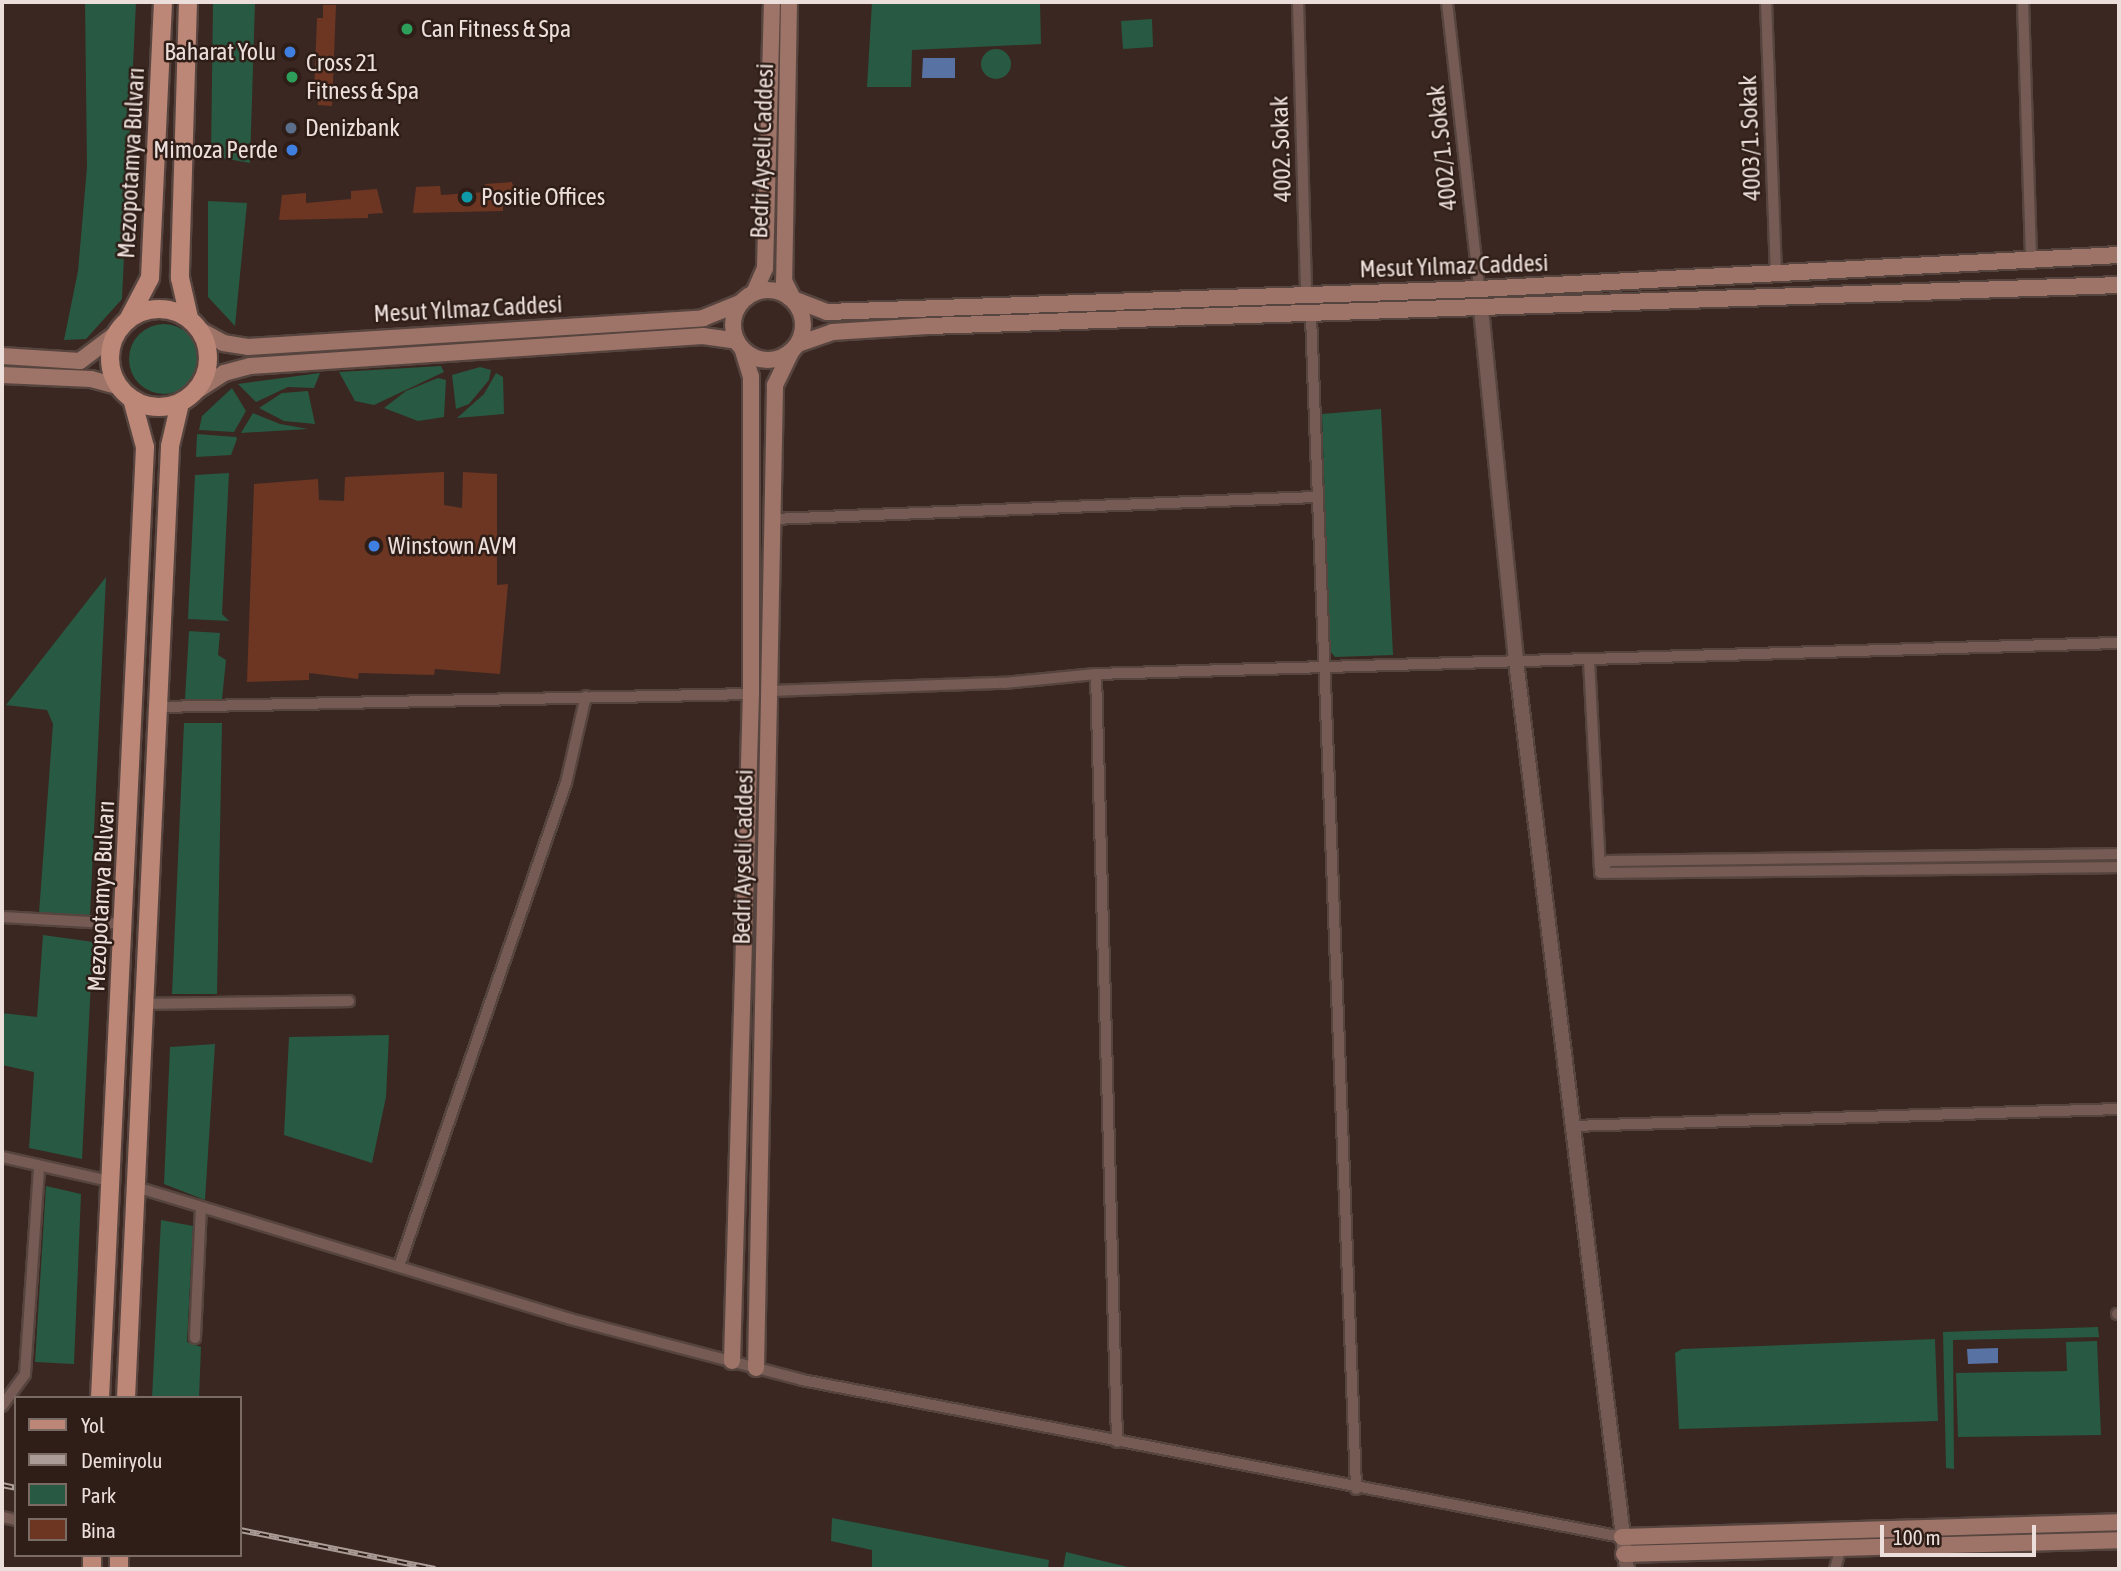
<!DOCTYPE html>
<html>
<head>
<meta charset="utf-8">
<style>
  body { margin:0 }
  #map { position:relative; width:2121px; height:1571px; overflow:hidden; background:#3a2721; font-family:"Asap Condensed",sans-serif }
  div>[style] { position:absolute }
  [style*='--x'] { left:calc(var(--x)*1px); top:calc(var(--y)*1px); width:calc(var(--w)*1px); rotate:calc(var(--a)*1deg) }
  .green>* { inset:0; background:#285942 }
  .round { border-radius:50% }
  .water>* { inset:0; background:#5772a3 }
  .building>* { inset:0; background:#6d3623 }
  .roads { filter:drop-shadow(2px 0 #56443f) drop-shadow(-2px 0 #56443f) drop-shadow(0 2px #56443f) drop-shadow(0 -2px #56443f) }
  .minor>* { height:10px; margin:-5px; padding:0 5px; transform-origin:5px; border-radius:5px; background:#755b53 }
  .tertiary>* { height:14px; margin:-7px; padding:0 7px; transform-origin:7px; border-radius:7px; background:#755b53 }
  .secondary>* { height:16px; margin:-8px; padding:0 8px; transform-origin:8px; border-radius:8px; background:#9e7468 }
  .secondary>.ring { margin:-8px; padding:0; box-sizing:content-box; background:none; border:16px solid #9e7468; border-radius:50% }
  .primary>* { height:18px; margin:-9px; padding:0 9px; transform-origin:9px; border-radius:9px; background:#bd8777 }
  .primary>.ring { margin:-9px; padding:0; box-sizing:content-box; background:none; border:18px solid #bd8777; border-radius:50% }
  .rail>* { height:6px; margin-top:-3px; transform-origin:0; background:repeating-linear-gradient(90deg,#2f1e17 0 10px,#ab9c97 0 20px); box-sizing:border-box; border-block:2px solid #ab9c97 }
  .dots>* { width:19px; height:19px; translate:-50% -50%; box-sizing:border-box; border:4px solid #2f1e17; border-radius:50% }
  span { translate:-50% -50%; white-space:nowrap; text-align:center; line-height:1.15; -webkit-text-stroke:5px #2f1e17; paint-order:stroke }
  .poi-label { font-size:24px; color:#ecdfdb }
  .left { translate:0 -50%; text-align:left }
  .right { translate:-100% -50%; text-align:right }
  .street-label { font-size:24px; color:#ecdfdb }
  .frame { position:absolute; inset:0; border:4px solid #ecdfdb; pointer-events:none }
  .legend { position:absolute; left:14px; top:1396px; width:228px; height:161px; box-sizing:border-box; background:#2f1e17; border:2px solid #7b6b65; margin:0; padding:9px 12px; list-style:none; font-size:21px; color:#ecdfdb }
  .legend li { display:flex; align-items:center; gap:14px; height:35px }
  .legend b { width:35px; border:2px solid #7b6b65 }
  .scale { position:absolute; left:1880px; top:1525px; width:156px; height:32px; box-sizing:border-box; border:4px solid #ecdfdb; border-top:0; padding-left:9px; font-size:21px; line-height:24px; white-space:nowrap; color:#ecdfdb; -webkit-text-stroke:5px #2f1e17; paint-order:stroke }
</style>
</head>
<body>
<div id="map">
  <div class="green">
    <div style="clip-path:polygon(85px 2px,136px 2px,122px 299px,86px 339px,64px 340px,78px 271px,87px 167px)"></div>
    <div style="clip-path:polygon(213px 2px,255px 2px,250px 163px,211px 156px)"></div>
    <div style="clip-path:polygon(872px 2px,1040px 2px,1041px 44px,912px 50px,911px 87px,867px 87px)"></div>
    <div style="clip-path:polygon(1152px 19px,1153px 47px,1123px 49px,1121px 21px)"></div>
    <div class="round" style="left:981px;top:49px;width:30px;height:30px"></div>
    <div style="clip-path:polygon(208px 201px,247px 203px,235px 326px,208px 297px)"></div>
    <div class="round" style="left:129px;top:324px;width:70px;height:70px"></div>
    <div style="clip-path:polygon(441px 366px,444px 372px,374px 405px,355px 401px,339px 372px)"></div>
    <div style="clip-path:polygon(480px 367px,491px 370px,489px 380px,469px 404px,456px 409px,452px 375px)"></div>
    <div style="clip-path:polygon(320px 373px,314px 388px,288px 387px,256px 402px,238px 384px)"></div>
    <div style="clip-path:polygon(496px 373px,503px 377px,504px 414px,457px 418px,484px 394px)"></div>
    <div style="clip-path:polygon(438px 378px,446px 380px,444px 417px,418px 421px,384px 408px,406px 391px)"></div>
    <div style="clip-path:polygon(232px 388px,246px 411px,234px 432px,199px 430px,202px 416px)"></div>
    <div style="clip-path:polygon(308px 391px,315px 424px,284px 421px,259px 408px,282px 393px)"></div>
    <div style="clip-path:polygon(1381px 409px,1393px 655px,1335px 657px,1330px 651px,1322px 414px)"></div>
    <div style="clip-path:polygon(253px 413px,280px 424px,308px 429px,241px 433px)"></div>
    <div style="clip-path:polygon(197px 434px,236px 437px,237px 439px,231px 455px,196px 457px)"></div>
    <div style="clip-path:polygon(229px 473px,222px 614px,229px 621px,188px 619px,195px 475px)"></div>
    <div style="clip-path:polygon(106px 577px,90px 915px,39px 913px,53px 724px,47px 710px,6px 705px)"></div>
    <div style="clip-path:polygon(189px 631px,220px 633px,218px 655px,226px 660px,222px 699px,185px 699px)"></div>
    <div style="clip-path:polygon(184px 723px,222px 723px,217px 994px,172px 994px)"></div>
    <div style="clip-path:polygon(43px 935px,93px 942px,82px 1159px,29px 1148px,34px 1072px,2px 1065px,2px 1013px,37px 1017px)"></div>
    <div style="clip-path:polygon(389px 1035px,386px 1097px,372px 1163px,284px 1135px,289px 1037px)"></div>
    <div style="clip-path:polygon(215px 1044px,205px 1200px,164px 1184px,170px 1047px)"></div>
    <div style="clip-path:polygon(46px 1186px,81px 1194px,74px 1364px,35px 1362px)"></div>
    <div style="clip-path:polygon(161px 1220px,193px 1226px,187px 1342px,201px 1347px,199px 1398px,152px 1398px)"></div>
    <div style="clip-path:polygon(2098px 1327px,2099px 1337px,1953px 1340px,1954px 1469px,1946px 1468px,1943px 1332px)"></div>
    <div style="clip-path:polygon(1935px 1339px,1938px 1421px,1679px 1429px,1675px 1353px,1682px 1349px)"></div>
    <div style="clip-path:polygon(2097px 1341px,2101px 1435px,1958px 1437px,1956px 1373px,2067px 1371px,2066px 1342px)"></div>
    <div style="clip-path:polygon(832px 1518px,1049px 1560px,1048px 1569px,872px 1569px,872px 1550px,831px 1541px)"></div>
    <div style="clip-path:polygon(1066px 1552px,1136px 1569px,1063px 1569px)"></div>
  </div>
  <div class="water">
    <div style="clip-path:polygon(923px 58px,955px 58px,955px 78px,922px 78px)"></div>
    <div style="clip-path:polygon(1998px 1348px,1998px 1363px,1968px 1364px,1967px 1349px)"></div>
  </div>
  <div class="building">
    <div style="clip-path:polygon(323px 5px,336px 5px,332px 106px,318px 105px,318px 93px,314px 93px,317px 18px,323px 18px)"></div>
    <div style="clip-path:polygon(512px 182px,518px 205px,503px 206px,503px 211px,413px 213px,416px 187px,440px 186px,441px 195px,486px 192px,485px 184px)"></div>
    <div style="clip-path:polygon(377px 189px,383px 213px,368px 214px,368px 218px,279px 220px,282px 195px,306px 193px,306px 203px,351px 199px,351px 191px)"></div>
    <div style="clip-path:polygon(444px 472px,444px 505px,462px 508px,463px 472px,497px 474px,497px 585px,508px 584px,500px 674px,435px 669px,434px 675px,359px 673px,358px 679px,309px 673px,309px 680px,247px 682px,254px 484px,318px 479px,319px 500px,344px 501px,345px 477px)"></div>
  </div>
  <div class="roads">
    <div class="minor">
      <div style="--x:1298;--y:2;--w:292;--a:88.4"></div>
      <div style="--x:1447;--y:2;--w:289;--a:83.6"></div>
      <div style="--x:1766;--y:2;--w:271;--a:87.9"></div>
      <div style="--x:2023;--y:2;--w:260;--a:88.2"></div>
      <div style="--x:1311;--y:316;--w:1174;--a:87.8"></div>
      <div style="--x:773;--y:519;--w:543;--a:-2.32"></div>
      <div style="--x:1589;--y:660;--w:208;--a:87"></div>
      <div style="--x:1096;--y:674;--w:768;--a:88.43"></div>
      <div style="--x:770;--y:691;--w:234;--a:-2"></div>
      <div style="--x:1004;--y:683;--w:92;--a:-5.6"></div>
      <div style="--x:1096;--y:674;--w:1023;--a:-1.74"></div>
      <div style="--x:159;--y:707;--w:592;--a:-1.26"></div>
      <div style="--x:2119;--y:854;--w:511;--a:179.22"></div>
      <div style="--x:1608;--y:861;--w:14;--a:124"></div>
      <div style="--x:1600;--y:873;--w:519;--a:-0.66"></div>
      <div style="--x:2;--y:917;--w:122;--a:3.3"></div>
      <div style="--x:145;--y:1004;--w:204;--a:-0.8"></div>
      <div style="--x:1572;--y:1126;--w:547;--a:-1.78"></div>
      <div style="--x:2;--y:1157;--w:110;--a:12.6"></div>
      <div style="--x:136;--y:1187;--w:454;--a:16.9"></div>
      <div style="--x:570;--y:1319;--w:240;--a:14.7"></div>
      <div style="--x:802;--y:1380;--w:835;--a:10.84"></div>
      <div style="--x:399;--y:1266;--w:511;--a:-70.93"></div>
      <div style="--x:566;--y:783;--w:89;--a:-77.1"></div>
      <div style="--x:2117;--y:1314;--w:2;--a:0"></div>
      <div style="--x:195;--y:1338;--w:131;--a:-87.4"></div>
      <div style="--x:2;--y:1406;--w:39;--a:-54"></div>
      <div style="--x:25;--y:1374;--w:208;--a:-86.1"></div>
      <div style="--x:2;--y:1517;--w:14;--a:12"></div>
      <div style="--x:1835;--y:1569;--w:23;--a:-75"></div>
    </div>
    <div class="tertiary">
      <div style="--x:1481;--y:309;--w:354;--a:84.3"></div>
      <div style="--x:1516;--y:661;--w:915;--a:83.03"></div>
    </div>
    <div class="secondary">
      <div style="--x:789;--y:2;--w:279;--a:91"></div>
      <div style="--x:784;--y:281;--w:20;--a:63"></div>
      <div style="--x:793;--y:299;--w:36;--a:21"></div>
      <div style="--x:827;--y:312;--w:652;--a:-2.02"></div>
      <div style="--x:1479;--y:289;--w:641;--a:-3.04"></div>
      <div class="ring" style="left:733px;top:290px;width:54px;height:54px"></div>
      <div style="--x:754;--y:293;--w:27;--a:-66"></div>
      <div style="--x:765;--y:268;--w:266;--a:-88.5"></div>
      <div style="--x:200;--y:330;--w:26;--a:29"></div>
      <div style="--x:223;--y:343;--w:25;--a:9"></div>
      <div style="--x:248;--y:347;--w:456;--a:-3.6"></div>
      <div style="--x:703;--y:318;--w:40;--a:-22"></div>
      <div style="--x:798;--y:344;--w:36;--a:-19"></div>
      <div style="--x:832;--y:332;--w:96;--a:-3.6"></div>
      <div style="--x:928;--y:326;--w:1192;--a:-1.97"></div>
      <div style="--x:2;--y:356;--w:78;--a:3.7"></div>
      <div style="--x:80;--y:361;--w:46;--a:-37.1"></div>
      <div style="--x:2;--y:375;--w:89;--a:2.6"></div>
      <div style="--x:91;--y:379;--w:28;--a:15"></div>
      <div style="--x:198;--y:390;--w:31;--a:-33"></div>
      <div style="--x:224;--y:373;--w:27;--a:-15"></div>
      <div style="--x:250;--y:366;--w:454;--a:-3.8"></div>
      <div style="--x:703;--y:336;--w:34;--a:8"></div>
      <div style="--x:732;--y:1361;--w:667;--a:-88.37"></div>
      <div style="--x:751;--y:694;--w:317;--a:-90"></div>
      <div style="--x:751;--y:377;--w:28;--a:-107"></div>
      <div style="--x:756;--y:1368;--w:983;--a:-88.89"></div>
      <div style="--x:775;--y:385;--w:37;--a:-64"></div>
      <div style="--x:1622;--y:1537;--w:497;--a:-1.7"></div>
      <div style="--x:1624;--y:1554;--w:495;--a:-1.6"></div>
    </div>
    <div class="primary">
      <div style="--x:188;--y:2;--w:276;--a:91.7"></div>
      <div style="--x:180;--y:278;--w:41;--a:77.3"></div>
      <div class="ring" style="left:110px;top:309px;width:80px;height:80px"></div>
      <div style="--x:128;--y:320;--w:47;--a:-62.4"></div>
      <div style="--x:150;--y:278;--w:276;--a:-87.3"></div>
      <div style="--x:100;--y:1398;--w:952;--a:-87.29"></div>
      <div style="--x:145;--y:447;--w:50;--a:-105.2"></div>
      <div style="--x:126;--y:1398;--w:953;--a:-87.35"></div>
      <div style="--x:170;--y:446;--w:44;--a:-76.9"></div>
      <div style="--x:92;--y:1569;--w:14;--a:-90"></div>
      <div style="--x:119;--y:1569;--w:14;--a:-90"></div>
    </div>
  </div>
  <div class="rail">
    <div style="--x:2;--y:1485;--w:14;--a:12"></div>
    <div style="--x:240;--y:1530;--w:199;--a:11.3"></div>
  </div>
  <div class="dots">
    <div style="left:407px;top:29px;background:#2e9e5b"></div>
    <div style="left:290px;top:52px;background:#3f7fe0"></div>
    <div style="left:292px;top:77px;background:#2e9e5b"></div>
    <div style="left:291px;top:128px;background:#5c6f8a"></div>
    <div style="left:292px;top:150px;background:#3f7fe0"></div>
    <div style="left:467px;top:197px;background:#0f9aa8"></div>
    <div style="left:374px;top:546px;background:#3f7fe0"></div>
  </div>
  <div class="poi-label">
    <span class="left" style="left:421px;top:29px">Can Fitness &amp; Spa</span>
    <span class="right" style="left:276px;top:52px">Baharat Yolu</span>
    <span class="left" style="left:306px;top:77px">Cross 21<br>Fitness &amp; Spa</span>
    <span class="left" style="left:305px;top:128px">Denizbank</span>
    <span class="right" style="left:278px;top:150px">Mimoza Perde</span>
    <span class="left" style="left:481px;top:197px">Positie Offices</span>
    <span class="left" style="left:388px;top:546px">Winstown AVM</span>
  </div>
  <div class="street-label">
    <span style="left:1750px;top:138px;rotate:-92deg">4003/1. Sokak</span>
    <span style="left:1442px;top:148px;rotate:-96deg">4002/1. Sokak</span>
    <span style="left:1281px;top:149px;rotate:-92deg">4002. Sokak</span>
    <span style="left:762px;top:151px;rotate:-88deg">Bedri Ayseli Caddesi</span>
    <span style="left:131px;top:163px;rotate:-87deg">Mezopotamya Bulvarı</span>
    <span style="left:1454px;top:266px;rotate:-2deg">Mesut Yılmaz Caddesi</span>
    <span style="left:468px;top:309px;rotate:-3deg">Mesut Yılmaz Caddesi</span>
    <span style="left:743px;top:857px;rotate:-89deg">Bedri Ayseli Caddesi</span>
    <span style="left:101px;top:896px;rotate:-87deg">Mezopotamya Bulvarı</span>
  </div>
  <div class="frame"></div>
  <ul class="legend">
  <li><b style="height:9px;background:#bd8777"></b>Yol</li>
  <li><b style="height:9px;background:#ab9c97"></b>Demiryolu</li>
  <li><b style="height:19px;background:#285942"></b>Park</li>
  <li><b style="height:19px;background:#6d3623"></b>Bina</li>
  </ul>
  <div class="scale">100 m</div>
</div>
</body>
</html>
